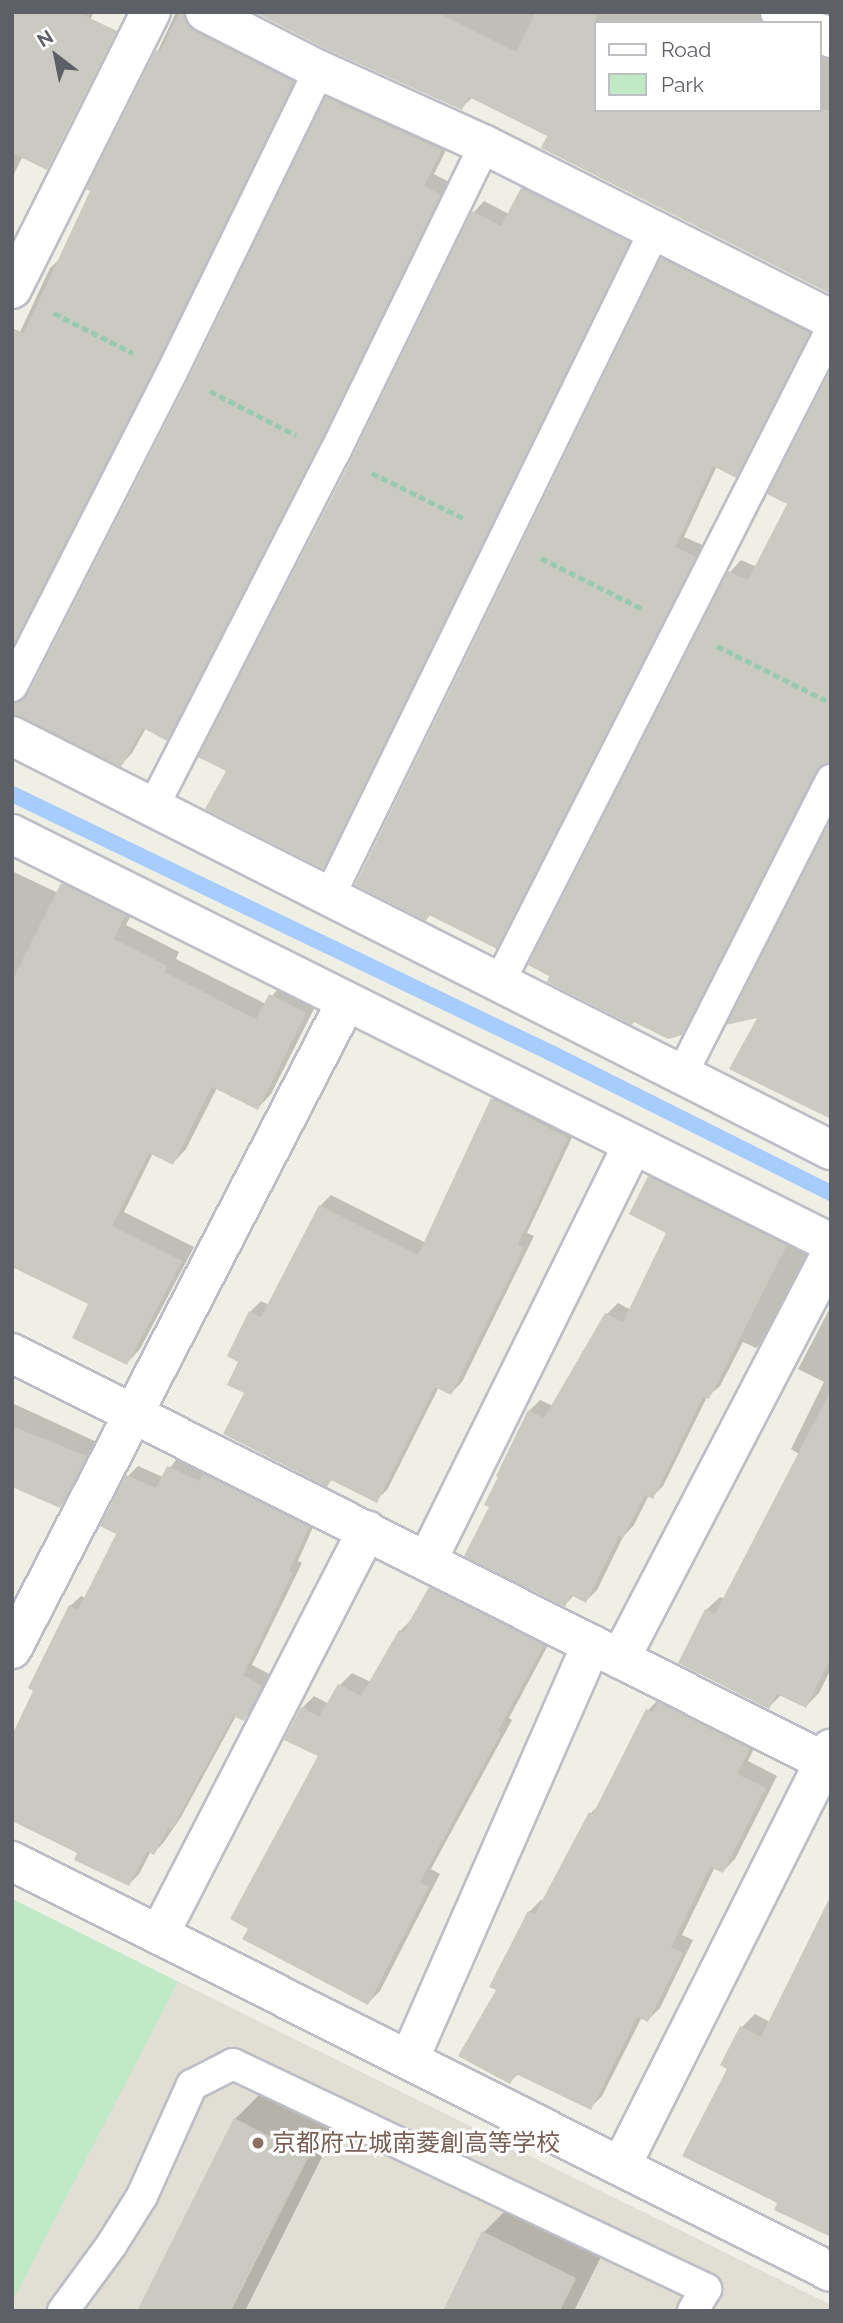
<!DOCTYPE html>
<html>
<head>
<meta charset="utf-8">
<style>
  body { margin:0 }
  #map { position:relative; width:843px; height:2323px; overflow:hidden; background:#f0efe5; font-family:Raleway,"Noto Sans JP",sans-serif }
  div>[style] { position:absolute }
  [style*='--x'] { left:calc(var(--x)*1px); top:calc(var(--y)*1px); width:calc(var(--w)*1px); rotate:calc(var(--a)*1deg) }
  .education>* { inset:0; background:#e1dfd4 }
  .green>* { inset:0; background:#c0e9c6 }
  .shadow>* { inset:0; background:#0003 }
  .stream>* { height:16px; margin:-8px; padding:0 8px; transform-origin:8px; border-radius:8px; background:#a7cdff }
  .building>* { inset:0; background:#cbcac2 }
  .path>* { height:4.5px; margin-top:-2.25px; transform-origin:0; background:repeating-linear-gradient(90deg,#98cbae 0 7px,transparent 0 10.5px) }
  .roads { filter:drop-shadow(2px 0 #bdbec5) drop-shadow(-2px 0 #bdbec5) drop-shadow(0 2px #bdbec5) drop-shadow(0 -2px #bdbec5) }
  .lane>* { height:30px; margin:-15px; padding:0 15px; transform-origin:15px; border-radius:15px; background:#fff }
  .street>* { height:38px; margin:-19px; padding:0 19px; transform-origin:19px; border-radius:19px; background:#fff }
  .dots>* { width:19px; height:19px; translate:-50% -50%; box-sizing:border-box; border:4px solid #fff; border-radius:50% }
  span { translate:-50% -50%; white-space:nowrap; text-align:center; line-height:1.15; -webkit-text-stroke:6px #fff; paint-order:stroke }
  .education-label { font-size:24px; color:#785e54 }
  .left { translate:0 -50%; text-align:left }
  .frame { position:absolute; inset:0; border:14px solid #5d6067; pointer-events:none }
  .legend { position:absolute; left:594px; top:21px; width:228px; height:91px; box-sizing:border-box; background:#fff; border:2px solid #bebfc2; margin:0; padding:9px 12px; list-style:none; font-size:21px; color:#5d6067 }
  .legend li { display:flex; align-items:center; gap:14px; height:35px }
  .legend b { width:35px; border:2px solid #bebfc2 }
  .north { position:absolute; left:21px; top:21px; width:70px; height:70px; -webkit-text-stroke:5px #fff; paint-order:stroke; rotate:328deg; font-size:19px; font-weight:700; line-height:28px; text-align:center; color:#5d6067 }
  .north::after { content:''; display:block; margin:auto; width:24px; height:32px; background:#5d6067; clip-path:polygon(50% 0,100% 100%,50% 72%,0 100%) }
</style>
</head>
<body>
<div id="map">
  <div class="education">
    <div style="clip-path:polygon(12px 1899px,831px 2305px,831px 2311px,12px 2311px)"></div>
  </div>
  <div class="green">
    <div style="clip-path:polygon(12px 1899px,178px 1982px,12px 2302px)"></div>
  </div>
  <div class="shadow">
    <div style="clip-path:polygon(12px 12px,94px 12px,12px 178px)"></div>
    <div style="clip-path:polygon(176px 12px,198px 12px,304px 70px,167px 351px,12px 655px,12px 349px,50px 268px,62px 257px)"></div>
    <div style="clip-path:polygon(258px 12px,773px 12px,786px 23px,596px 23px,596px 110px,820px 110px,820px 38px,831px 45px,831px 292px,549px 136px,473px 97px,461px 108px)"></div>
    <div style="clip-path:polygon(338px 86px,452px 138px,434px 174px,451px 183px,329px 433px,178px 727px,167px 738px,146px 728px,132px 753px,121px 765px,12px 707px,12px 686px,15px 690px,26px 693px,32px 689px,189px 380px,327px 98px)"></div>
    <div style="clip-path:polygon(533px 178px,639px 231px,334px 856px,323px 867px,228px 770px,351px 463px,474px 212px,484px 201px,509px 214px,522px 189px)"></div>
    <div style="clip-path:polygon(672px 249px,819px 322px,746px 466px,736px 476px,717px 466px,684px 537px,705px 546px,506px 937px,496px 947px,431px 914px,426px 919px,662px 259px)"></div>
    <div style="clip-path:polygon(790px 503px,824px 763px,693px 1022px,681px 1034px,730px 572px,741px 560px,757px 567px)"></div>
    <div style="clip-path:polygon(12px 871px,58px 893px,76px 871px,138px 901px,126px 925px,179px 952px,176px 959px,266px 1004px,283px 982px,319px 999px,271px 1094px,258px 1108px,217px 1088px,186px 1149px,173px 1163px,153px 1153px,124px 1212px,194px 1247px,140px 1349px,127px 1363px,91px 1303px,12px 1265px)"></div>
    <div style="clip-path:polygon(503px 1088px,577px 1127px,527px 1233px,534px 1236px,462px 1382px,451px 1393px,439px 1387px,387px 1490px,376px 1500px,333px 1479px,327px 1485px,246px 1392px,240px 1361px,250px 1312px,261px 1301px,269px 1305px,320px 1206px,331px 1195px,426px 1243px,493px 1099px)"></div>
    <div style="clip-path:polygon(661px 1166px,816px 1244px,767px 1337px,756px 1348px,743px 1342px,720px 1386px,707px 1397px,663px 1486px,652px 1497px,649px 1495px,634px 1525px,623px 1537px,597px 1590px,586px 1601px,574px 1595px,565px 1605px,491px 1507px,529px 1411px,540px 1400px,553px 1406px,607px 1314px,618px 1303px,631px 1310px,669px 1232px,650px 1177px)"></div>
    <div style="clip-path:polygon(831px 1306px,831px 1669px,819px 1693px,806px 1706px,782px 1694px,769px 1707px,706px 1610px,720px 1597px,725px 1599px,799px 1454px,791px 1449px,824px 1382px,798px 1369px)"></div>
    <div style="clip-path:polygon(12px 1403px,99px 1443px,73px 1493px,60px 1506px,12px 1485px)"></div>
    <div style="clip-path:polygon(179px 1456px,318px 1516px,298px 1561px,302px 1563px,252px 1665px,271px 1675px,254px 1709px,244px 1719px,236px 1716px,181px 1817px,164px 1842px,154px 1853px,151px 1851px,139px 1874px,129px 1884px,36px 1690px,30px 1687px,70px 1606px,81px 1596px,86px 1598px,119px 1533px,128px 1476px,138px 1466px,163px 1477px)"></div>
    <div style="clip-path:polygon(442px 1576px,555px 1632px,509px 1718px,512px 1720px,431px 1869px,440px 1874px,380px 1991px,368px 2003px,320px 1755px,302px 1708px,314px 1696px,329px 1704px,340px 1685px,352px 1673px,371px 1682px,400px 1631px,413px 1618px,430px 1588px)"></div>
    <div style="clip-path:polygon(660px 1698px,760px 1736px,748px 1761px,777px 1776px,735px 1859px,723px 1871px,715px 1867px,682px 1935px,693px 1940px,660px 2008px,648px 2020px,642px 2017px,602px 2096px,590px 2108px,519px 2073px,510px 2082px,499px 1989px,529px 1912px,541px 1900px,544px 1901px,591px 1813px,601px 1803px,648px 1710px)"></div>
    <div style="clip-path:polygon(755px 2014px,770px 2022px,779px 2202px,729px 2068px,742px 2027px)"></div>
    <div style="clip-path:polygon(266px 2088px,338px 2125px,245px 2311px,139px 2311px,235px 2119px)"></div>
    <div style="clip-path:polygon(515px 2201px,606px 2247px,574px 2311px,445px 2311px,484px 2232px)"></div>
  </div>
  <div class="stream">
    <div style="--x:12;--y:794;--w:598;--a:25.67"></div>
    <div style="--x:551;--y:1053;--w:313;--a:26.6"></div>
  </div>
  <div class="building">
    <div style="clip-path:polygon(12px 12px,77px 12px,117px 31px,47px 170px,12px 153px)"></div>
    <div style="clip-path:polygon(180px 12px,183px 12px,186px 23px,195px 32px,294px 82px,156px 364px,12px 647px,12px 328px,24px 333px,90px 191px,86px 189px,156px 50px,160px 52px)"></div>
    <div style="clip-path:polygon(254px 12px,436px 12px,516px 52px,536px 12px,596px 12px,596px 110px,831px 110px,831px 294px,541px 148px,547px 136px,469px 97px,462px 110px,328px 50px)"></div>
    <div style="clip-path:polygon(325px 97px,442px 150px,424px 186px,441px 195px,318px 446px,167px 741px,143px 728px,121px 767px,12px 714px,12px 703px,21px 701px,28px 694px,188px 380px)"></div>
    <div style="clip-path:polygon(521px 188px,630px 242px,323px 869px,205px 809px,226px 771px,198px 757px,350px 462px,472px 211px,501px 226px)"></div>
    <div style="clip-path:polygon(661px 258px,810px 333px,736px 478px,713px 466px,675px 547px,696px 557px,497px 949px,429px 915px,426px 921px,355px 885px)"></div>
    <div style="clip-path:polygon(831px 369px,831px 763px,822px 765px,815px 772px,682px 1035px,668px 1039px,634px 1022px,632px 1025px,547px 982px,549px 976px,528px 965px,728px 571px,748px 580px,787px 504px,767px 494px)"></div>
    <div style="clip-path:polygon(831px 819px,831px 1119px,729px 1069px,757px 1018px,726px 1025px)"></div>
    <div style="clip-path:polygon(61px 883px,126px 915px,114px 939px,167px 966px,164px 972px,256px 1019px,269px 994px,306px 1013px,258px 1110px,212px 1087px,173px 1165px,149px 1153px,112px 1226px,182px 1261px,127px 1365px,72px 1338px,88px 1304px,12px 1267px,12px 981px)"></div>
    <div style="clip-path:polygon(491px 1098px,568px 1138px,518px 1244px,524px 1248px,451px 1395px,435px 1387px,377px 1503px,331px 1480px,327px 1487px,223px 1434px,244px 1393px,227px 1385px,238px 1362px,227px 1356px,249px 1311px,261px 1317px,319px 1205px,418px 1255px)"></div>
    <div style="clip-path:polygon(648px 1176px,787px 1245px,709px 1399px,703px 1397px,653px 1499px,645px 1495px,623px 1538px,619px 1536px,586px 1603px,571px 1595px,565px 1607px,464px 1556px,489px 1507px,484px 1505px,498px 1477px,496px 1476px,528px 1410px,544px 1418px,605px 1313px,623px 1322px,666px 1233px,629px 1214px)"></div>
    <div style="clip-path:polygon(831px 1390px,831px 1658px,806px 1708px,777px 1694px,769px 1709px,678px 1663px,705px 1609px,715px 1614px)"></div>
    <div style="clip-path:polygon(12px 1426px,87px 1456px,60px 1508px,12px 1487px)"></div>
    <div style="clip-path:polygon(167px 1466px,199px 1481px,203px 1474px,309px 1527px,289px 1571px,293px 1573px,243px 1675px,262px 1686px,244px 1721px,233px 1716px,172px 1829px,168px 1828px,154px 1855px,147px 1851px,129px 1886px,74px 1860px,77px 1853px,12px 1821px,12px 1735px,33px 1691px,28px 1688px,69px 1605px,78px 1610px,116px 1534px,100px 1526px,126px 1475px,156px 1488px)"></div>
    <div style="clip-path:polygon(429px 1587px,544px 1645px,498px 1731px,501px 1733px,420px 1882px,429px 1887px,368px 2005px,242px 1939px,248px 1929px,230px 1919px,318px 1756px,284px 1740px,301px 1707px,319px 1717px,338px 1684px,361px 1696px,399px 1630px,403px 1633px)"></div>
    <div style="clip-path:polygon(658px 1702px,750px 1749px,737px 1774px,766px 1788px,723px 1873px,710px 1867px,671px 1947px,683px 1953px,648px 2022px,637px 2017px,591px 2110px,516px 2074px,510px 2084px,458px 2056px,496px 1990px,489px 1987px,528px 1911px,535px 1914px,589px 1812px,593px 1814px,646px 1709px,653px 1712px)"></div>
    <div style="clip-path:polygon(831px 1895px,831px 2237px,774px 2210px,777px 2203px,682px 2156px,727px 2069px,720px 2065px,740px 2026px,761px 2037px)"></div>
    <div style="clip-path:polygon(234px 2118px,309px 2156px,231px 2311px,137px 2311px)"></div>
    <div style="clip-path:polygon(482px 2231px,576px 2278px,560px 2311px,443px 2311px)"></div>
  </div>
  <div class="path">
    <div style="--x:54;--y:313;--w:89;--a:26.9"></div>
    <div style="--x:210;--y:391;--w:97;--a:27.1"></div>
    <div style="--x:372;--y:473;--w:104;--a:26.3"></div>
    <div style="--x:541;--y:558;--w:114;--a:26.6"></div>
    <div style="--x:717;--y:646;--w:127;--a:26.6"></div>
  </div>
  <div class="roads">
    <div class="lane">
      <div style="--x:12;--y:686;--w:352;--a:-63"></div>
      <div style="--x:172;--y:372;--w:336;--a:-64"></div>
      <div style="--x:153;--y:807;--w:397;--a:-62.9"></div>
      <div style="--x:334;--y:454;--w:344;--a:-64"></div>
      <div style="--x:329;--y:897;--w:742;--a:-63.95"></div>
      <div style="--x:499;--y:983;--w:733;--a:-63.05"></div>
      <div style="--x:682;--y:1074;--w:330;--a:-63.1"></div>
      <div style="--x:63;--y:2311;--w:83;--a:-53.8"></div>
      <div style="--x:112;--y:2244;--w:57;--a:-58"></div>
      <div style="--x:142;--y:2196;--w:122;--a:-65.8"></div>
      <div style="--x:192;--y:2085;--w:46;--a:-27.1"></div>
      <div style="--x:233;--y:2064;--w:524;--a:25.44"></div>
      <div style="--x:706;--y:2289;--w:26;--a:121"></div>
    </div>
    <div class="street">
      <div style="--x:205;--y:12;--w:128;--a:27"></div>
      <div style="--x:319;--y:70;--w:182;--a:24.3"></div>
      <div style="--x:485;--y:145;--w:387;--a:26.7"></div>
      <div style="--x:780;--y:12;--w:23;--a:29"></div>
      <div style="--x:820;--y:33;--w:12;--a:24"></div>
      <div style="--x:12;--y:289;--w:310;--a:-63.4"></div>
      <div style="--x:12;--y:736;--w:918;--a:26.82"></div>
      <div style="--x:12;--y:834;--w:915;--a:26.54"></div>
      <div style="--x:12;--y:1353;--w:917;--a:26.7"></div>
      <div style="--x:427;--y:1561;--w:464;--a:-63.7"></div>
      <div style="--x:12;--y:1649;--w:728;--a:-62.7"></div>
      <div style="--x:620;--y:1659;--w:457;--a:-62.5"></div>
      <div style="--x:12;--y:1861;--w:916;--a:26.65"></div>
      <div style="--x:159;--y:1935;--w:455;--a:-62.8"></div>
      <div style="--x:409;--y:2060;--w:454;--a:-66.3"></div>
      <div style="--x:621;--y:2166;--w:467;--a:-63.3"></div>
    </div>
  </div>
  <div class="dots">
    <div style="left:258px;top:2143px;background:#8d6e63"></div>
  </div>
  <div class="education-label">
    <span class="left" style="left:272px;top:2143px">京都府立城南菱創高等学校</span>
  </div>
  <div class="frame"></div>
  <ul class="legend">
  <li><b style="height:9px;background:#fff"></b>Road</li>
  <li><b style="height:19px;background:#c0e9c6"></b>Park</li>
  </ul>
  <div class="north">N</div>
</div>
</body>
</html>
